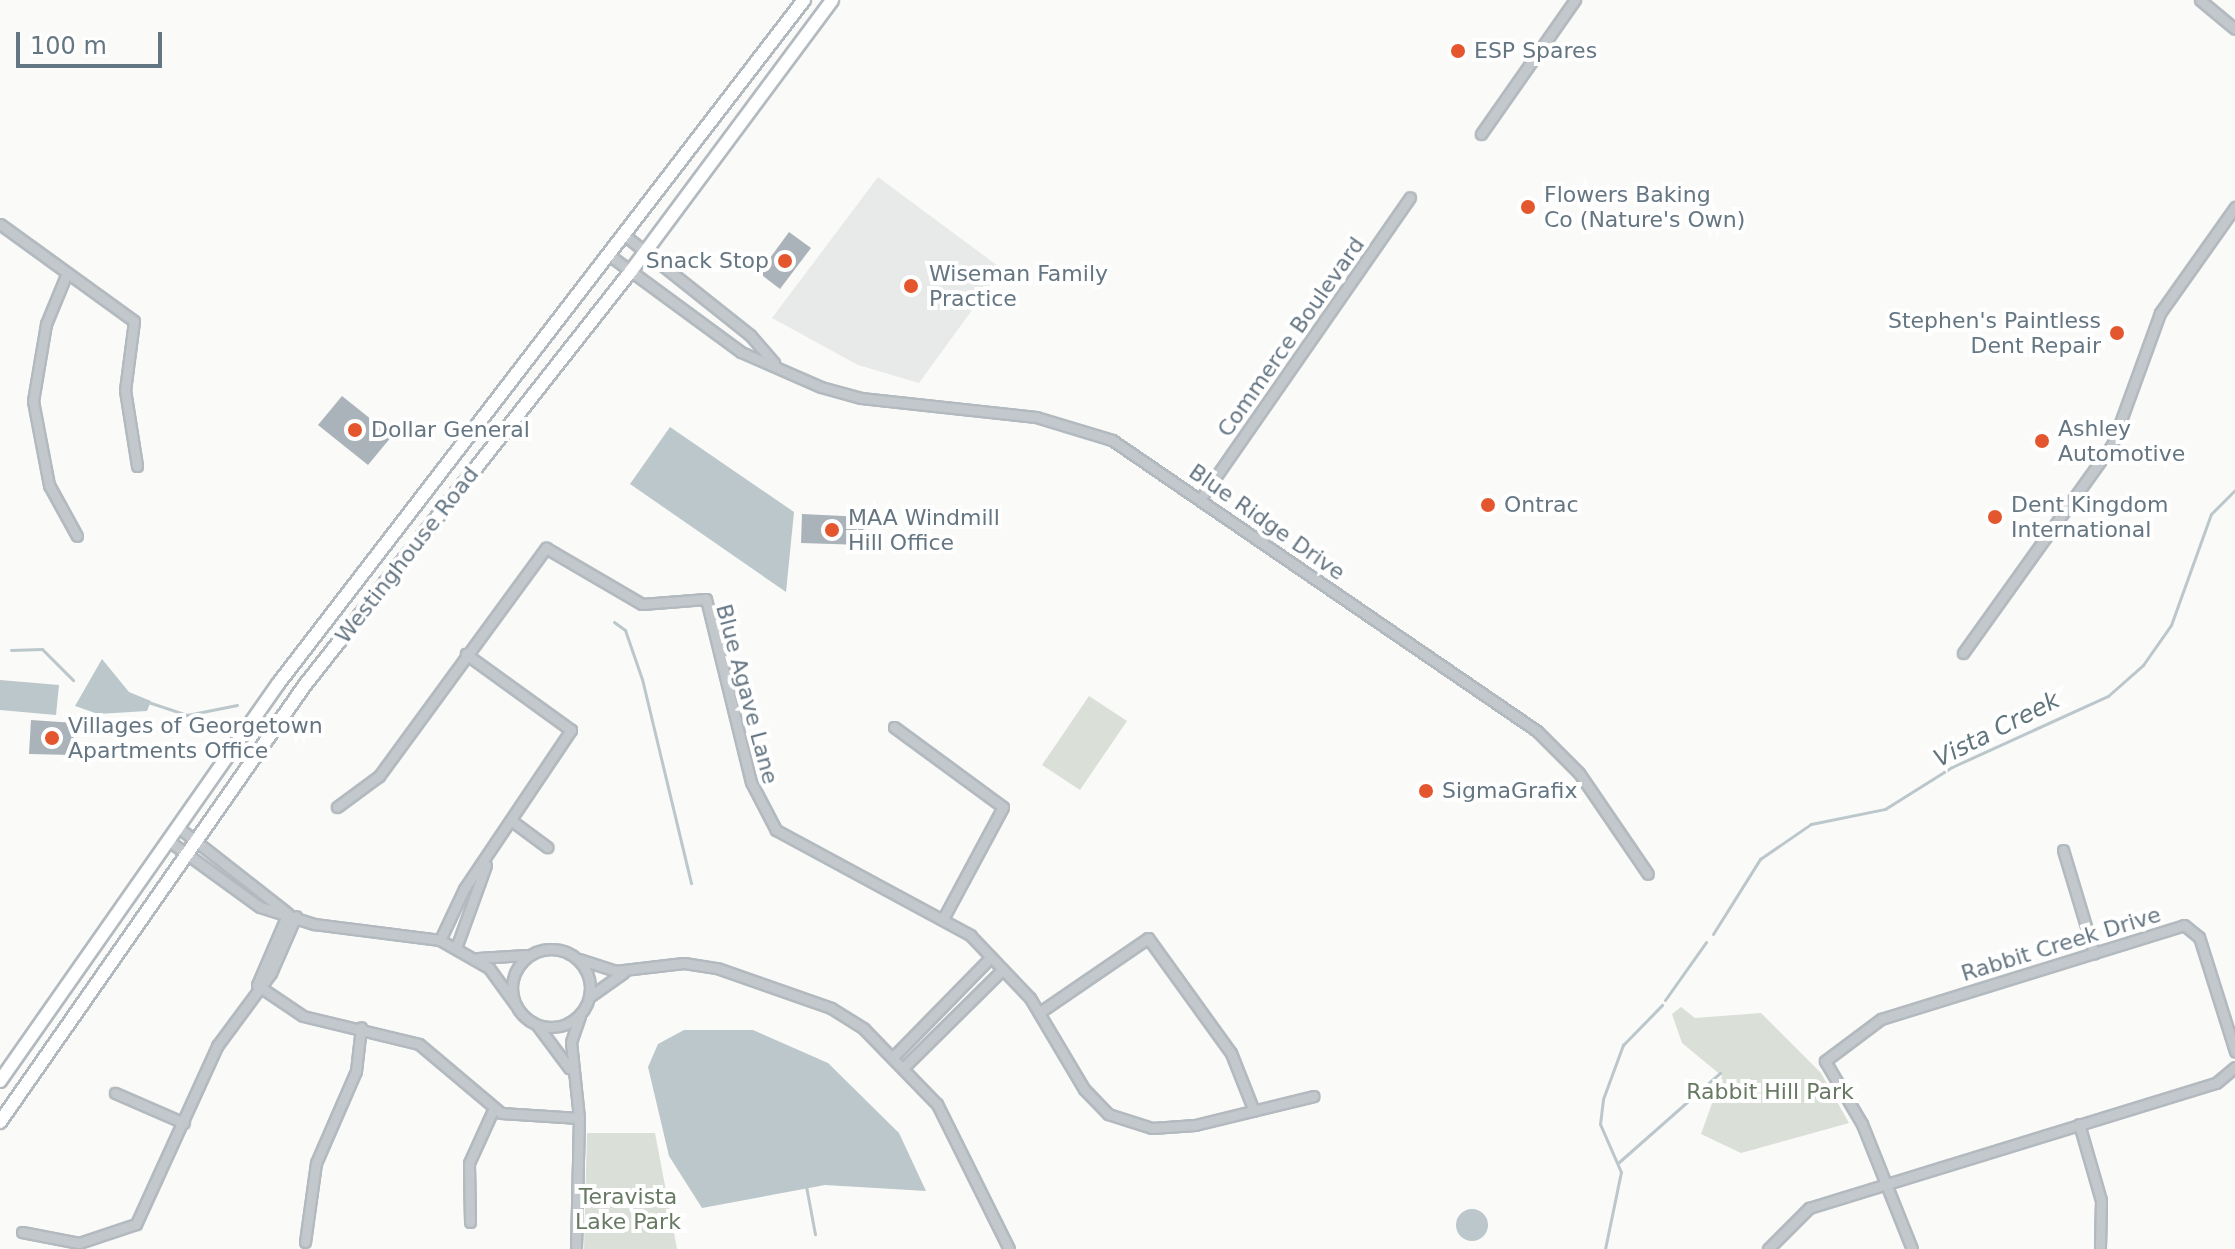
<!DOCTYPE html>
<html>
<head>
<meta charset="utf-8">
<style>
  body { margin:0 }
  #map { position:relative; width:2235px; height:1249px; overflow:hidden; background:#fafaf8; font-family:"DejaVu Sans",sans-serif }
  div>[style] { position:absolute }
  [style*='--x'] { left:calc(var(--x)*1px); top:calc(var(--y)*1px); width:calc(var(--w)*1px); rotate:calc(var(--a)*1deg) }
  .built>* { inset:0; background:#e8e9e9 }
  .green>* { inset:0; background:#dadfd7 }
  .water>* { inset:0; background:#bbc7cb }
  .round { border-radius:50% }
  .stream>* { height:3px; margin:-1.5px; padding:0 1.5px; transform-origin:1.5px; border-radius:1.5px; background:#bbc7cb }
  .building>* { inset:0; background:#aab3b9 }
  .roads { filter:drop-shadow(2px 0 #b3babf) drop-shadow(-2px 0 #b3babf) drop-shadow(0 2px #b3babf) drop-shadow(0 -2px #b3babf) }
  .street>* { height:9px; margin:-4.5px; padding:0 4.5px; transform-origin:4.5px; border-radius:4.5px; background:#c3c8cc }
  .street>.ring { margin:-4.5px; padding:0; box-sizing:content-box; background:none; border:9px solid #c3c8cc; border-radius:50% }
  .secondary>* { height:12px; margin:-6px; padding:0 6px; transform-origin:6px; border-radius:6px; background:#fff }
  .dots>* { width:22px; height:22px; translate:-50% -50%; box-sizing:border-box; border:4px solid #fff; border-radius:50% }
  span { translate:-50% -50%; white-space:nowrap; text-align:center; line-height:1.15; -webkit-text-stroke:8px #fff; paint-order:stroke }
  .poi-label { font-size:22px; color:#657683 }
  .left { translate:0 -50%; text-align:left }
  .right { translate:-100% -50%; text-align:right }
  .street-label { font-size:22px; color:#657683 }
  .park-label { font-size:22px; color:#687a64 }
  .water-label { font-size:24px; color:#60757c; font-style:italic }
  .scale { position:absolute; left:16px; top:32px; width:146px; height:36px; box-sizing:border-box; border:4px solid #657683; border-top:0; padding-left:10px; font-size:24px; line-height:28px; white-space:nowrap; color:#657683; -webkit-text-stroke:6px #fff; paint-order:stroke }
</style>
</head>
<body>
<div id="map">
  <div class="built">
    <div style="clip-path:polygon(878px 177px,1002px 269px,919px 383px,858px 365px,772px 318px)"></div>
  </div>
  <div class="green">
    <div style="clip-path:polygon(1089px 696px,1127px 721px,1080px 790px,1042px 765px)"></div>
    <div style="clip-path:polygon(1681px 1007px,1695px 1018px,1761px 1013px,1821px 1073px,1849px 1123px,1741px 1153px,1701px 1134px,1722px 1076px,1682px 1043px,1672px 1014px)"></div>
    <div style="clip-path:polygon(587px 1133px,655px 1133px,677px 1249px,584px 1249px)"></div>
  </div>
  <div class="water">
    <div style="clip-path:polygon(670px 427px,794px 512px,786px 592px,630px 484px)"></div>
    <div style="clip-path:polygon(102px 659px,129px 692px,151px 701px,147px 711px,98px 714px,75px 706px)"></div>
    <div style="clip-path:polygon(0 680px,59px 685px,56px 715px,0 710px)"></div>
    <div style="clip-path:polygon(684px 1030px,753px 1030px,828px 1063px,899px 1133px,926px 1191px,825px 1185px,702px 1208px,669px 1156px,648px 1067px,658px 1044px)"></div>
    <div class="round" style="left:1456px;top:1209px;width:32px;height:32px"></div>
  </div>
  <div class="stream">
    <div style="--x:614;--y:622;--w:14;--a:36"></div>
    <div style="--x:625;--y:630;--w:52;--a:70.9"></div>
    <div style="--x:642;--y:679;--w:210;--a:76.5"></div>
    <div style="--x:11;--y:650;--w:31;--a:-2"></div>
    <div style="--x:42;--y:649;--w:44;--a:45"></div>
    <div style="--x:148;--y:702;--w:41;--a:18.4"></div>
    <div style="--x:187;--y:715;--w:51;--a:-11.3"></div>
    <div style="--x:1713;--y:934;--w:89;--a:-57.9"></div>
    <div style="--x:1760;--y:859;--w:62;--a:-34.5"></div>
    <div style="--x:1811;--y:824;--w:76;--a:-11.5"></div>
    <div style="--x:1885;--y:809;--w:79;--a:-32.1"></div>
    <div style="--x:1952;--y:767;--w:171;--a:-24.5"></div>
    <div style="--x:2108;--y:696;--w:47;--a:-41.5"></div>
    <div style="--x:2143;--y:665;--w:49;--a:-55"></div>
    <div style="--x:2171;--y:625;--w:118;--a:-70.2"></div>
    <div style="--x:2211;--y:514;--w:34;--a:-45"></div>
    <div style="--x:1665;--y:1000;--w:71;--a:-54.7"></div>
    <div style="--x:1619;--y:1162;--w:135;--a:-41.4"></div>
    <div style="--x:806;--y:1186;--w:49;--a:79.4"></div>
    <div style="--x:1605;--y:1249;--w:79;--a:-78.3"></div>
    <div style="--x:1621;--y:1172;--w:52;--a:-113.6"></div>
    <div style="--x:1600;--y:1124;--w:25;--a:-83"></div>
    <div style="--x:1603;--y:1099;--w:58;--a:-69.7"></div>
    <div style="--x:1623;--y:1045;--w:56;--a:-45.7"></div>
  </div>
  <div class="building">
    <div style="clip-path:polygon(789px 232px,811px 248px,780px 289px,759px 273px)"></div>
    <div style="clip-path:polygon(342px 396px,392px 436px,368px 465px,318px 425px)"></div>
    <div style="clip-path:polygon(802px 514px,864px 517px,863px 545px,801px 543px)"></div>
    <div style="clip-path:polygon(31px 720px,75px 723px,73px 755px,29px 754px)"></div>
  </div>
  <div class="roads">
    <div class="street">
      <div style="--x:2200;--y:0;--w:45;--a:39.6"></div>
      <div style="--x:1481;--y:134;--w:164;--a:-55"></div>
      <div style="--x:0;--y:224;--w:165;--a:35.9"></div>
      <div style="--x:134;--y:321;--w:70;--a:97.4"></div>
      <div style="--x:125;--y:390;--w:77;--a:81"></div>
      <div style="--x:628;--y:238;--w:156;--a:38.5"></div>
      <div style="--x:750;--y:335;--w:37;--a:49"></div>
      <div style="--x:613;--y:258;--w:159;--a:36.3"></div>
      <div style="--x:741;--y:352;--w:87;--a:23.6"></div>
      <div style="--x:821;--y:387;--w:41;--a:15.4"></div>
      <div style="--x:861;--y:398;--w:176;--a:6.2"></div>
      <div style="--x:1036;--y:417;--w:79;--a:16.8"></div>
      <div style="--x:1112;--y:440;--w:515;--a:34.4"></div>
      <div style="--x:1537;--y:731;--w:59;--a:45"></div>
      <div style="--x:1579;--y:773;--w:122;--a:55.7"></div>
      <div style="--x:67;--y:273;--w:55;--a:112.4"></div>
      <div style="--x:46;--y:324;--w:78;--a:99.6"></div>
      <div style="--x:33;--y:401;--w:86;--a:79.2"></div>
      <div style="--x:49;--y:485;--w:58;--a:61.2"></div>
      <div style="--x:1201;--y:498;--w:366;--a:-55.2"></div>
      <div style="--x:1963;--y:653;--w:256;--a:-54.4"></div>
      <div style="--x:2112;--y:445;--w:140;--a:-70"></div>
      <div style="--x:2160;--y:313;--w:130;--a:-54.7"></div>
      <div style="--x:894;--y:727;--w:135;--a:36.3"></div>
      <div style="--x:1003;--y:807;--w:125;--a:118.2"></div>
      <div style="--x:337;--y:807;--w:52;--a:-36.4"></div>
      <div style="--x:379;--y:776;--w:283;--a:-53.8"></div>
      <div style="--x:546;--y:548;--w:111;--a:30.3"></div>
      <div style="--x:642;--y:604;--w:64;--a:-4.5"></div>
      <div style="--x:706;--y:599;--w:188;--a:76.2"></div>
      <div style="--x:751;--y:782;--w:54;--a:62.5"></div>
      <div style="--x:776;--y:830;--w:221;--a:28.4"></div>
      <div style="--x:970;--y:935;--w:87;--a:46.4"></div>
      <div style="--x:1030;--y:998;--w:106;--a:59.3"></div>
      <div style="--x:1084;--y:1089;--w:35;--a:46"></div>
      <div style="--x:1108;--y:1114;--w:46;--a:17.7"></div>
      <div style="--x:1152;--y:1128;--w:43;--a:-4"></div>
      <div style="--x:1195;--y:1125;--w:122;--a:-13.7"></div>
      <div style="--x:512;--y:821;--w:44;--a:36.6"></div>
      <div style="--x:179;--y:828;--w:135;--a:38.1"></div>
      <div style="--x:169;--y:841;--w:112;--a:36"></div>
      <div style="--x:260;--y:907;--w:57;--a:17.5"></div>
      <div style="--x:314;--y:924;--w:127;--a:7.2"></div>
      <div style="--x:440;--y:940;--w:56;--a:29.7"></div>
      <div style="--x:489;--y:968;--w:44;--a:54.2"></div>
      <div style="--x:2063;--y:850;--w:108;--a:73.2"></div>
      <div style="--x:440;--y:940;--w:56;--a:-64.8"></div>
      <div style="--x:464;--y:889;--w:192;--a:-56.1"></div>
      <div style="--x:571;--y:730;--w:130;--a:-144.1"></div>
      <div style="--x:456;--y:948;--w:88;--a:-70.1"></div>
      <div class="ring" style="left:512px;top:949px;width:69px;height:69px"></div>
      <div style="--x:478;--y:958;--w:48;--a:-3.6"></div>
      <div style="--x:579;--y:959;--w:38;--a:18"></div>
      <div style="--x:615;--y:971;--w:69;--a:-6.6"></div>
      <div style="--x:684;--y:963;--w:33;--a:9"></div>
      <div style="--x:717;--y:968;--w:121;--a:19.3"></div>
      <div style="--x:831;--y:1008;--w:39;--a:32"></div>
      <div style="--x:864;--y:1029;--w:105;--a:45.8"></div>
      <div style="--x:937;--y:1104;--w:162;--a:63.6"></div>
      <div style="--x:257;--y:985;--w:55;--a:34"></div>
      <div style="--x:303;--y:1016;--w:119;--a:13.6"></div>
      <div style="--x:419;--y:1044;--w:107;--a:40.1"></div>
      <div style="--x:501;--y:1113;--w:78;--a:3.7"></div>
      <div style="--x:257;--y:985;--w:78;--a:-66.7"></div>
      <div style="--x:589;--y:997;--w:42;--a:-35.2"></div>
      <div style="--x:1040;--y:1012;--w:131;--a:-34.4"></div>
      <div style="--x:1148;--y:938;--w:142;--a:54.2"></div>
      <div style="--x:1231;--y:1053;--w:62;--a:68.4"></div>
      <div style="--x:537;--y:1025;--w:54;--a:53.3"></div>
      <div style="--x:895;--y:1055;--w:137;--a:-45.6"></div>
      <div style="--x:906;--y:1065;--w:136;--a:-44.7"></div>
      <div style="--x:115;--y:1093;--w:75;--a:23.5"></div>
      <div style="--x:2079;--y:1124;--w:79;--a:73.9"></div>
      <div style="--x:2101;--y:1200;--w:49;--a:91.2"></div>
      <div style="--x:470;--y:1222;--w:59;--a:-91"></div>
      <div style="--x:469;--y:1163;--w:60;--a:-65.6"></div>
      <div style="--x:22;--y:1232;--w:58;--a:10.9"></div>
      <div style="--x:79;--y:1243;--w:60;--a:-18.4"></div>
      <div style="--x:136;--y:1224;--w:196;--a:-65.5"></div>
      <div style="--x:217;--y:1046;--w:91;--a:-53.5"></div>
      <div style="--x:271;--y:973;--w:62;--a:-66.3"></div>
      <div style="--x:305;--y:1242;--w:80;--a:-82.1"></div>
      <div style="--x:316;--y:1163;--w:100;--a:-66.5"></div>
      <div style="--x:356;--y:1071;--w:44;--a:-83.5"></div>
      <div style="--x:576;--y:1249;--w:131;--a:-88.7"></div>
      <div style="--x:579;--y:1118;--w:76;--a:-96"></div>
      <div style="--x:571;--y:1042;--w:28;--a:-71"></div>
      <div style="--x:1768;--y:1249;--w:58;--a:-45"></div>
      <div style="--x:1809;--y:1208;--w:426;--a:-17.1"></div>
      <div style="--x:2216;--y:1083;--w:25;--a:-40"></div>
      <div style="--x:1912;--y:1249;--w:135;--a:-111.8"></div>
      <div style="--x:1862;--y:1124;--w:73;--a:-120.4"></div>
      <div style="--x:1825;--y:1061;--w:70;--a:-36.9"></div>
      <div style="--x:1881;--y:1019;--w:317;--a:-17.2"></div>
      <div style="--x:2184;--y:925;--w:19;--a:39"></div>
      <div style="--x:2199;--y:937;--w:120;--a:72.5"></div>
    </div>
    <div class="secondary">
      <div style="--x:0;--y:1081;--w:485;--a:-55"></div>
      <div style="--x:278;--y:684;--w:863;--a:-52.44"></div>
      <div style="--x:0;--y:1122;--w:533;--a:-55.09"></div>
      <div style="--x:305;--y:685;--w:527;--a:-51.78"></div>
      <div style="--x:631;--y:271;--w:337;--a:-53.4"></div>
    </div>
  </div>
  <div class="dots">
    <div style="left:1458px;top:51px;background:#e4572e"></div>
    <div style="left:1528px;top:207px;background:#e4572e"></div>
    <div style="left:785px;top:261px;background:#e4572e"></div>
    <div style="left:911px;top:286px;background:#e4572e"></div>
    <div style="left:2117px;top:333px;background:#e4572e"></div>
    <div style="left:355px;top:430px;background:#e4572e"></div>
    <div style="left:2042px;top:441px;background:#e4572e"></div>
    <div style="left:1488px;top:505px;background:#e4572e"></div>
    <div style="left:1995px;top:517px;background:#e4572e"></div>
    <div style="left:832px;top:530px;background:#e4572e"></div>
    <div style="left:52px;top:738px;background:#e4572e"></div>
    <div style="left:1426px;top:791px;background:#e4572e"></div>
  </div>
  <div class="poi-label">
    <span class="left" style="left:1474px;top:51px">ESP Spares</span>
    <span class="left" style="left:1544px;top:207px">Flowers Baking<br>Co (Nature's Own)</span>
    <span class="right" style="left:769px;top:261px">Snack Stop</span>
    <span class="left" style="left:929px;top:286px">Wiseman Family<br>Practice</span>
    <span class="right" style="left:2101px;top:333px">Stephen's Paintless<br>Dent Repair</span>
    <span class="left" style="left:2058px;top:441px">Ashley<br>Automotive</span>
    <span class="left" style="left:371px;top:430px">Dollar General</span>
    <span class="left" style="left:2011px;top:517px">Dent Kingdom<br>International</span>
    <span class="left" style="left:1504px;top:505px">Ontrac</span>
    <span class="left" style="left:848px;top:530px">MAA Windmill<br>Hill Office</span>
    <span class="left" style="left:68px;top:738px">Villages of Georgetown<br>Apartments Office</span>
    <span class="left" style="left:1442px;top:791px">SigmaGrafix</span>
  </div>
  <div class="street-label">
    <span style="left:1291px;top:337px;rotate:-55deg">Commerce Boulevard</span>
    <span style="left:1267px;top:522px;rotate:35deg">Blue Ridge Drive</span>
    <span style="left:407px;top:555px;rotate:-52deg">Westinghouse Road</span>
    <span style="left:747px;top:694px;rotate:75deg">Blue Agave Lane</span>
    <span style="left:2061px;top:944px;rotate:-17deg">Rabbit Creek Drive</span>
  </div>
  <div class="park-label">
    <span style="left:1770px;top:1092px">Rabbit Hill Park</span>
    <span style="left:628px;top:1209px">Teravista<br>Lake Park</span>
  </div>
  <div class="water-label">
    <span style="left:1997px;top:730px;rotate:-27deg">Vista Creek</span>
  </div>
  <div class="scale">100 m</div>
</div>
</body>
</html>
